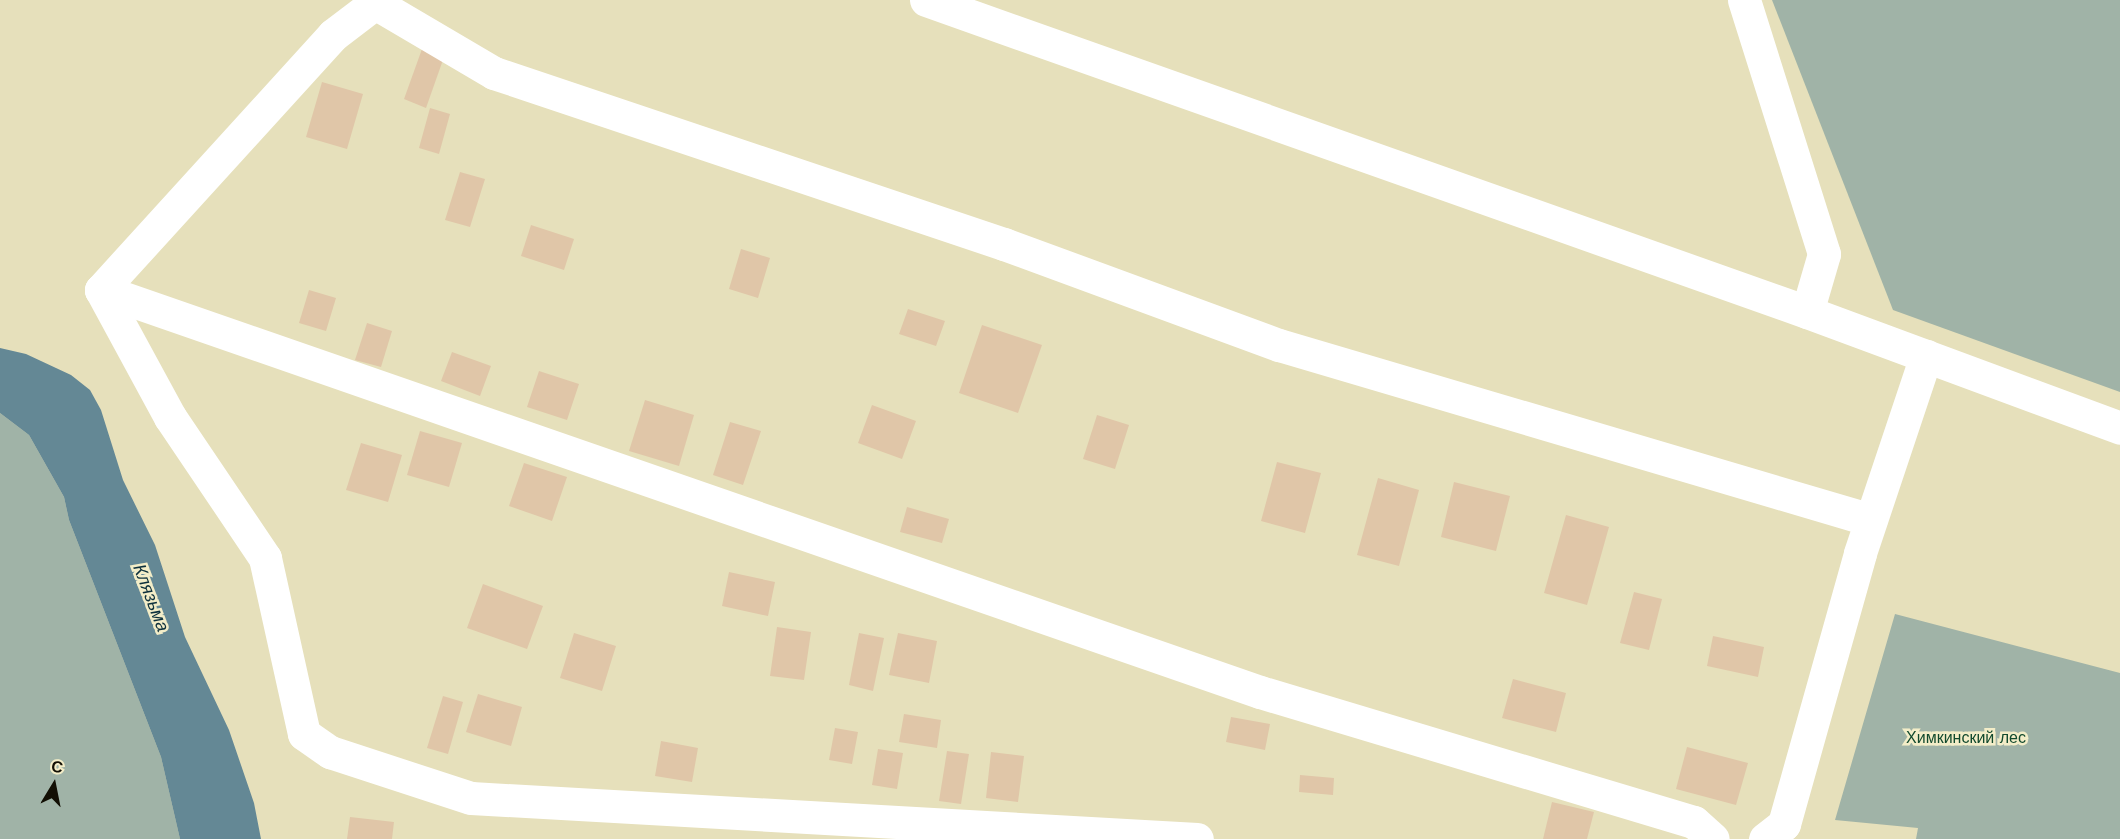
<!DOCTYPE html>
<html>
<head>
<meta charset="utf-8">
<style>
  body { margin:0 }
  #map { position:relative; width:2120px; height:839px; overflow:hidden; background:#e6e0bb; font-family:"Work Sans",sans-serif }
  div>[style] { position:absolute }
  [style*='--x'] { left:calc(var(--x)*1px); top:calc(var(--y)*1px); width:calc(var(--w)*1px); rotate:calc(var(--a)*1deg) }
  .green>* { inset:0; background:#a0b3a7 }
  .water>* { inset:0; background:#648895 }
  .building>* { inset:0; background:#e0c6a8 }
  .street>* { height:33px; margin:-16.5px; padding:0 16.5px; transform-origin:16.5px; border-radius:16.5px; background:#fff }
  .secondary>* { height:33px; margin:-16.5px; padding:0 16.5px; transform-origin:16.5px; border-radius:16.5px; background:#fff }
  span { translate:-50% -50%; white-space:nowrap; text-align:center; line-height:1.15; -webkit-text-stroke:5px #f3edc8; paint-order:stroke }
  .park-label { font-size:16px; color:#11492d }
  .water-label { font-size:18px; color:#0d303c; font-style:italic }
  .north { position:absolute; left:24px; top:755px; width:60px; height:60px; -webkit-text-stroke:4px #f3edc8; paint-order:stroke; rotate:10deg; font-size:16px; font-weight:700; line-height:24px; text-align:center; color:#120f04 }
  .north::after { content:''; display:block; margin:auto; width:21px; height:27px; background:#120f04; clip-path:polygon(50% 0,100% 100%,50% 72%,0 100%) }
</style>
</head>
<body>
<div id="map">
  <div class="green">
    <div style="clip-path:polygon(1772px 0,2120px 0,2120px 392px,1893px 310px)"></div>
    <div style="clip-path:polygon(0 413px,29px 435px,64px 497px,69px 520px,161px 757px,180px 839px,0 839px)"></div>
    <div style="clip-path:polygon(1895px 614px,2120px 673px,2120px 839px,1916px 839px,1918px 828px,1835px 820px)"></div>
  </div>
  <div class="water">
    <div style="clip-path:polygon(0 348px,26px 354px,71px 375px,90px 390px,101px 410px,123px 480px,155px 545px,185px 637px,229px 730px,254px 803px,261px 839px,180px 839px,161px 757px,69px 520px,64px 497px,29px 435px,0 413px)"></div>
  </div>
  <div class="building">
    <div style="clip-path:polygon(422px 49px,444px 57px,426px 108px,404px 99px)"></div>
    <div style="clip-path:polygon(322px 82px,363px 94px,347px 149px,306px 137px)"></div>
    <div style="clip-path:polygon(430px 108px,450px 114px,439px 154px,419px 148px)"></div>
    <div style="clip-path:polygon(460px 172px,485px 179px,470px 227px,445px 220px)"></div>
    <div style="clip-path:polygon(531px 225px,574px 239px,564px 270px,521px 256px)"></div>
    <div style="clip-path:polygon(741px 249px,770px 258px,758px 298px,729px 289px)"></div>
    <div style="clip-path:polygon(309px 290px,336px 298px,326px 331px,299px 323px)"></div>
    <div style="clip-path:polygon(908px 309px,945px 321px,936px 346px,899px 334px)"></div>
    <div style="clip-path:polygon(367px 323px,392px 331px,381px 367px,355px 360px)"></div>
    <div style="clip-path:polygon(982px 325px,1042px 345px,1018px 413px,959px 393px)"></div>
    <div style="clip-path:polygon(452px 352px,491px 366px,480px 396px,441px 381px)"></div>
    <div style="clip-path:polygon(539px 371px,579px 384px,567px 420px,527px 407px)"></div>
    <div style="clip-path:polygon(645px 400px,694px 415px,679px 466px,629px 451px)"></div>
    <div style="clip-path:polygon(872px 405px,916px 421px,902px 459px,858px 443px)"></div>
    <div style="clip-path:polygon(1097px 415px,1129px 425px,1115px 469px,1083px 459px)"></div>
    <div style="clip-path:polygon(730px 422px,761px 431px,743px 485px,713px 475px)"></div>
    <div style="clip-path:polygon(420px 431px,462px 443px,449px 487px,407px 475px)"></div>
    <div style="clip-path:polygon(361px 443px,402px 455px,388px 502px,346px 490px)"></div>
    <div style="clip-path:polygon(1277px 462px,1321px 473px,1305px 533px,1261px 521px)"></div>
    <div style="clip-path:polygon(524px 463px,567px 477px,552px 521px,509px 506px)"></div>
    <div style="clip-path:polygon(1378px 478px,1419px 490px,1399px 566px,1357px 555px)"></div>
    <div style="clip-path:polygon(1454px 482px,1510px 496px,1496px 551px,1441px 537px)"></div>
    <div style="clip-path:polygon(907px 507px,949px 519px,942px 543px,900px 532px)"></div>
    <div style="clip-path:polygon(1566px 515px,1609px 527px,1587px 605px,1544px 593px)"></div>
    <div style="clip-path:polygon(729px 572px,775px 582px,768px 616px,722px 606px)"></div>
    <div style="clip-path:polygon(483px 584px,543px 606px,527px 649px,467px 628px)"></div>
    <div style="clip-path:polygon(1634px 592px,1662px 599px,1649px 650px,1620px 643px)"></div>
    <div style="clip-path:polygon(777px 627px,811px 632px,804px 680px,770px 676px)"></div>
    <div style="clip-path:polygon(574px 633px,616px 646px,602px 691px,560px 678px)"></div>
    <div style="clip-path:polygon(859px 633px,884px 638px,873px 691px,849px 685px)"></div>
    <div style="clip-path:polygon(898px 633px,937px 641px,929px 683px,889px 675px)"></div>
    <div style="clip-path:polygon(1713px 636px,1764px 647px,1758px 677px,1707px 666px)"></div>
    <div style="clip-path:polygon(1513px 679px,1566px 693px,1556px 732px,1502px 718px)"></div>
    <div style="clip-path:polygon(478px 694px,522px 707px,511px 746px,466px 732px)"></div>
    <div style="clip-path:polygon(443px 696px,463px 702px,448px 754px,427px 748px)"></div>
    <div style="clip-path:polygon(904px 714px,941px 720px,937px 748px,899px 742px)"></div>
    <div style="clip-path:polygon(1231px 717px,1270px 724px,1265px 750px,1226px 742px)"></div>
    <div style="clip-path:polygon(835px 728px,858px 732px,852px 764px,829px 760px)"></div>
    <div style="clip-path:polygon(661px 741px,698px 748px,692px 782px,655px 776px)"></div>
    <div style="clip-path:polygon(1687px 747px,1748px 763px,1736px 805px,1676px 789px)"></div>
    <div style="clip-path:polygon(878px 749px,903px 753px,897px 789px,872px 785px)"></div>
    <div style="clip-path:polygon(947px 751px,969px 754px,961px 804px,939px 801px)"></div>
    <div style="clip-path:polygon(991px 752px,1024px 756px,1018px 802px,986px 798px)"></div>
    <div style="clip-path:polygon(1300px 775px,1334px 778px,1333px 795px,1299px 792px)"></div>
    <div style="clip-path:polygon(1552px 802px,1594px 812px,1587px 839px,1543px 839px)"></div>
    <div style="clip-path:polygon(350px 817px,394px 822px,392px 839px,347px 839px)"></div>
  </div>
  <div class="street">
    <div style="--x:1744;--y:0;--w:266;--a:72.5"></div>
    <div style="--x:1824;--y:254;--w:60;--a:106.3"></div>
    <div style="--x:375;--y:3;--w:138;--a:30.5"></div>
    <div style="--x:494;--y:73;--w:538;--a:18.54"></div>
    <div style="--x:1004;--y:244;--w:293;--a:20.2"></div>
    <div style="--x:1279;--y:345;--w:617;--a:16.47"></div>
    <div style="--x:101;--y:290;--w:1227;--a:19.13"></div>
    <div style="--x:1260;--y:692;--w:453;--a:16.7"></div>
    <div style="--x:1694;--y:822;--w:25;--a:42"></div>
    <div style="--x:101;--y:290;--w:145;--a:61.5"></div>
    <div style="--x:170;--y:417;--w:170;--a:56"></div>
    <div style="--x:265;--y:558;--w:180;--a:77.5"></div>
    <div style="--x:304;--y:734;--w:32;--a:35"></div>
    <div style="--x:330;--y:752;--w:148;--a:18.1"></div>
    <div style="--x:471;--y:798;--w:727;--a:3.23"></div>
    <div style="--x:101;--y:290;--w:345;--a:-47.7"></div>
    <div style="--x:333;--y:35;--w:58;--a:-37.3"></div>
    <div style="--x:1765;--y:839;--w:24;--a:-38"></div>
    <div style="--x:1784;--y:824;--w:281;--a:-74.3"></div>
    <div style="--x:1860;--y:553;--w:208;--a:-71.5"></div>
  </div>
  <div class="secondary">
    <div style="--x:926;--y:0;--w:935;--a:19.5"></div>
    <div style="--x:1807;--y:312;--w:334;--a:20.3"></div>
  </div>
  <div class="park-label">
    <span style="left:1966px;top:738px">Химкинский лес</span>
  </div>
  <div class="water-label">
    <span style="left:151px;top:598px;rotate:69deg">Клязьма</span>
  </div>
  <div class="north">С</div>
</div>
</body>
</html>
